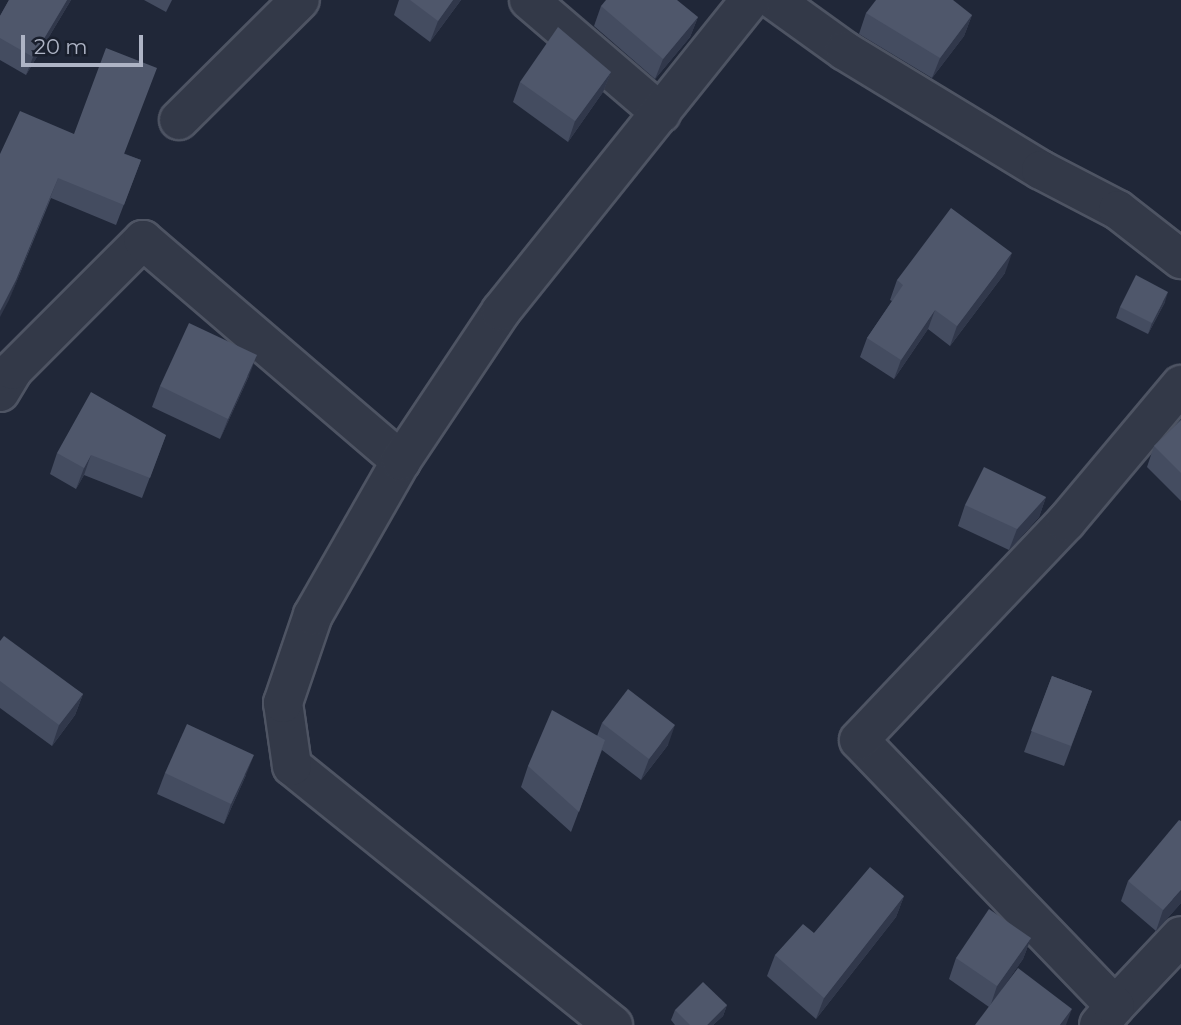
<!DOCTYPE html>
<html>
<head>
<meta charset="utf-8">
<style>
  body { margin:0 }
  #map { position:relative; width:1181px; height:1025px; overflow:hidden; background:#202738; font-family:Montserrat,sans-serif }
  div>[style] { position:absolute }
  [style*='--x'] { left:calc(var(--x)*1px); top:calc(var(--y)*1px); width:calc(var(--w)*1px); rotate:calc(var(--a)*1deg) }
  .roads { filter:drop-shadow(2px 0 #4e5463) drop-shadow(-2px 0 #4e5463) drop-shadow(0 2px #4e5463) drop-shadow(0 -2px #4e5463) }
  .minor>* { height:38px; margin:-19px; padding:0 19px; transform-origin:19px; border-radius:19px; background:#333948 }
  .wall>* { inset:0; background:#444c60 }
  .shaded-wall>* { inset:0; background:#31384b }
  .building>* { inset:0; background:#4f576b }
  span { translate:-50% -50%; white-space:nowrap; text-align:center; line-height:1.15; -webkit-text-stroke:5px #191f2d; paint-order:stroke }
  .scale { position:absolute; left:21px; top:35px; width:122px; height:32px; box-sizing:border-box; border:4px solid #aeb4c5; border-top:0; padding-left:9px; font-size:21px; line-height:24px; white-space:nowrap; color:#aeb4c5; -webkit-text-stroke:5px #191f2d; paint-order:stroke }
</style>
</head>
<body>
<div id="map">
  <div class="roads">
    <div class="minor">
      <div style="--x:529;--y:0;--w:174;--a:40.6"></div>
      <div style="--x:774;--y:0;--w:87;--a:35.7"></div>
      <div style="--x:845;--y:51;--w:229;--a:31.3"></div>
      <div style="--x:1041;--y:170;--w:87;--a:27.5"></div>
      <div style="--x:1118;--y:210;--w:80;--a:37.9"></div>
      <div style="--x:179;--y:120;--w:170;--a:-44.8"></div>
      <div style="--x:0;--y:392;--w:26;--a:-59"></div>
      <div style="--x:13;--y:370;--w:184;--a:-45"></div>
      <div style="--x:143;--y:240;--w:340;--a:40.6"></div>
      <div style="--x:1115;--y:1006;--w:96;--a:-46.7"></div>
      <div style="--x:613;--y:1025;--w:412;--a:-141.1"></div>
      <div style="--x:292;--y:766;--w:64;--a:-98.1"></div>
      <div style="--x:283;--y:703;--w:93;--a:-71.2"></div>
      <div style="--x:313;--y:615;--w:177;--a:-60.3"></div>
      <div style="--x:401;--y:461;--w:180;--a:-56.3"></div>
      <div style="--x:501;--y:311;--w:398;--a:-51.3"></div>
      <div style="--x:1099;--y:1025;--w:25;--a:-50"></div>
      <div style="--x:1115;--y:1006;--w:369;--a:-133.9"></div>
      <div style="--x:859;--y:740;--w:301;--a:-46.5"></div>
      <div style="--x:1066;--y:522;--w:179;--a:-50"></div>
    </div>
  </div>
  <div class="wall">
    <div style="clip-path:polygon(9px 0,71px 0,26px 75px,0 60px,0 16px)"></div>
    <div style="clip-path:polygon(144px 0,172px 0,166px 12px)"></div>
    <div style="clip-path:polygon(399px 0,461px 0,430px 42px,394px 15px)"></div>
    <div style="clip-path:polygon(601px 6px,698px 17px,690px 37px,655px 79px,594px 26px)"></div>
    <div style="clip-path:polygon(866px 13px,972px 15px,964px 36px,932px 78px,859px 34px)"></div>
    <div style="clip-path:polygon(611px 72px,603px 92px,568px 142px,513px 102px,520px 82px)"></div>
    <div style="clip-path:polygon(74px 134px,141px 160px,116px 225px,51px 198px,9px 300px)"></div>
    <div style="clip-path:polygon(1005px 273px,950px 346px,928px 329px,894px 379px,860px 357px,867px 338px,892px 301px,890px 300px,897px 280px)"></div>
    <div style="clip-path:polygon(1165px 302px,1148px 334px,1116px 318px,1120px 307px)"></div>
    <div style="clip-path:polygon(249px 376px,220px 439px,152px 407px,160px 386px)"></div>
    <div style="clip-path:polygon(1181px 420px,1181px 501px,1147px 467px,1154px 446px)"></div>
    <div style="clip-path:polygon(166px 435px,142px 498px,84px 475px,76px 489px,50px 474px,57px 453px)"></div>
    <div style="clip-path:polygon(1046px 497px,1039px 517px,1009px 550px,958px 526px,965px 505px)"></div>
    <div style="clip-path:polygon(0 641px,83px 694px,75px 715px,52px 746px,0 708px)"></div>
    <div style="clip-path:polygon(1052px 676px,1092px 691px,1064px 766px,1024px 752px)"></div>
    <div style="clip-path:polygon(602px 723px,668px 745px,641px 780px,602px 750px,571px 832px,521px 787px,528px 766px,597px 736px)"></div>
    <div style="clip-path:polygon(165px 773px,246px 775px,224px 824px,157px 794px)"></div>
    <div style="clip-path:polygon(1128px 881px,1181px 903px,1156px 931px,1121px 901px)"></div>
    <div style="clip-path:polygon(904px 896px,896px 917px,816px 1019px,767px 976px,775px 955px,814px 933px)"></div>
    <div style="clip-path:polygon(1031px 938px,1023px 959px,989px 1007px,949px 979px,956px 958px)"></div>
    <div style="clip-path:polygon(727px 1005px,723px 1016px,713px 1025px,675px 1025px,671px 1020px,675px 1010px)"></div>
  </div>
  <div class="shaded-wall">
    <div style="clip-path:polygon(67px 0,71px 0,26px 75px,33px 57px)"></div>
    <div style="clip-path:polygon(453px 0,461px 0,430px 42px,438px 21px)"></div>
    <div style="clip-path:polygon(972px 15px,964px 36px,932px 78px,940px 58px)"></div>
    <div style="clip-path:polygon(698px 17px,690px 37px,655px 79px,663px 59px)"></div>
    <div style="clip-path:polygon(611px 72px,603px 92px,568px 142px,575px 121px)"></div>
    <div style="clip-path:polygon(58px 178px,9px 300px,0 317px,0 311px)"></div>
    <div style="clip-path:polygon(1012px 253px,1005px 273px,950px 346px,957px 326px)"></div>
    <div style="clip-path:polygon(1168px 292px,1165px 302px,1148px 334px,1152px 323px)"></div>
    <div style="clip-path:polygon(935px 310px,928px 329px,894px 379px,901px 360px)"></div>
    <div style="clip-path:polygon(257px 355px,249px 376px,220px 439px,228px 419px)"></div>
    <div style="clip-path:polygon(91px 455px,84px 475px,76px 489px,84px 468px)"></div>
    <div style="clip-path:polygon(1046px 497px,1039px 517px,1009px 550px,1017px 529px)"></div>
    <div style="clip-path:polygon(83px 694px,75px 715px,52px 746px,59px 725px)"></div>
    <div style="clip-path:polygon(675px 725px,668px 745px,641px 780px,649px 759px)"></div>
    <div style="clip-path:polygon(254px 755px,246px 775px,224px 824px,231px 804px)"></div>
    <div style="clip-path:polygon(1181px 890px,1181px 903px,1156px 931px,1163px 910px)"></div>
    <div style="clip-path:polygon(904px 896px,896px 917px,816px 1019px,824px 998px)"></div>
    <div style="clip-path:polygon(1031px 938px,1023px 959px,990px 1007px,997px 986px)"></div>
    <div style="clip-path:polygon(727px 1005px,723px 1016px,713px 1025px,707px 1025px)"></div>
    <div style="clip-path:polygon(1072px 1009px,1066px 1025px,1060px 1025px)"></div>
  </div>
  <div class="building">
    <div style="clip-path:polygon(9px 0,67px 0,33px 57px,0 38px,0 16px)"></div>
    <div style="clip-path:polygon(410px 0,453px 0,438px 21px)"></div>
    <div style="clip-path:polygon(606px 0,677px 0,698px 17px,663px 59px,601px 6px)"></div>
    <div style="clip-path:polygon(876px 0,953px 0,972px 15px,940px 58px,866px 13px)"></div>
    <div style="clip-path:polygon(558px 27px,611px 72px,575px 121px,520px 82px)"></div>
    <div style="clip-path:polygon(106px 48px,157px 68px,124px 154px,141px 160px,124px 205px,58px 178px,16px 280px,0 311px,0 154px,20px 111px,74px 134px)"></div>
    <div style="clip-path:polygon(951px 208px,1012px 253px,957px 326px,935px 310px,901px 360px,867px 338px,903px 285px,897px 280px)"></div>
    <div style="clip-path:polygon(1136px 275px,1168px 292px,1152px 323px,1120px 307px)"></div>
    <div style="clip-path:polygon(189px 323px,257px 355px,228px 419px,160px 386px)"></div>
    <div style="clip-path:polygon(91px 392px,166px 435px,150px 478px,91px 455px,84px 468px,57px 453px)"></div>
    <div style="clip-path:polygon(1181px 420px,1181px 473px,1154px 446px)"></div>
    <div style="clip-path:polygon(984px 467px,1046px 497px,1017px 529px,965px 505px)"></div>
    <div style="clip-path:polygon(4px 636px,83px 694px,59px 725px,0 681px,0 641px)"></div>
    <div style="clip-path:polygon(1052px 676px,1092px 691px,1071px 746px,1031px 731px)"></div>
    <div style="clip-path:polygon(628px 689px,675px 725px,649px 759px,602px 723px)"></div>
    <div style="clip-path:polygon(552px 710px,605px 740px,579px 812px,528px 766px)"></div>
    <div style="clip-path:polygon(187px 724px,254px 755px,231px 804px,165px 773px)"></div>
    <div style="clip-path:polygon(1179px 820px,1181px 821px,1181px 890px,1163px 910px,1128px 881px)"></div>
    <div style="clip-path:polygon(870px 867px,904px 896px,824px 998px,775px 955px,803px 924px,814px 933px)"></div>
    <div style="clip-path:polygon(989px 909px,1031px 938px,997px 986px,956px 958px)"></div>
    <div style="clip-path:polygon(1018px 968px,1072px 1009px,1060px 1025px,975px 1025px)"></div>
    <div style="clip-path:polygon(703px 982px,727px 1005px,707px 1025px,690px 1025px,675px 1010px)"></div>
  </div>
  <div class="scale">20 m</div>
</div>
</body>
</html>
